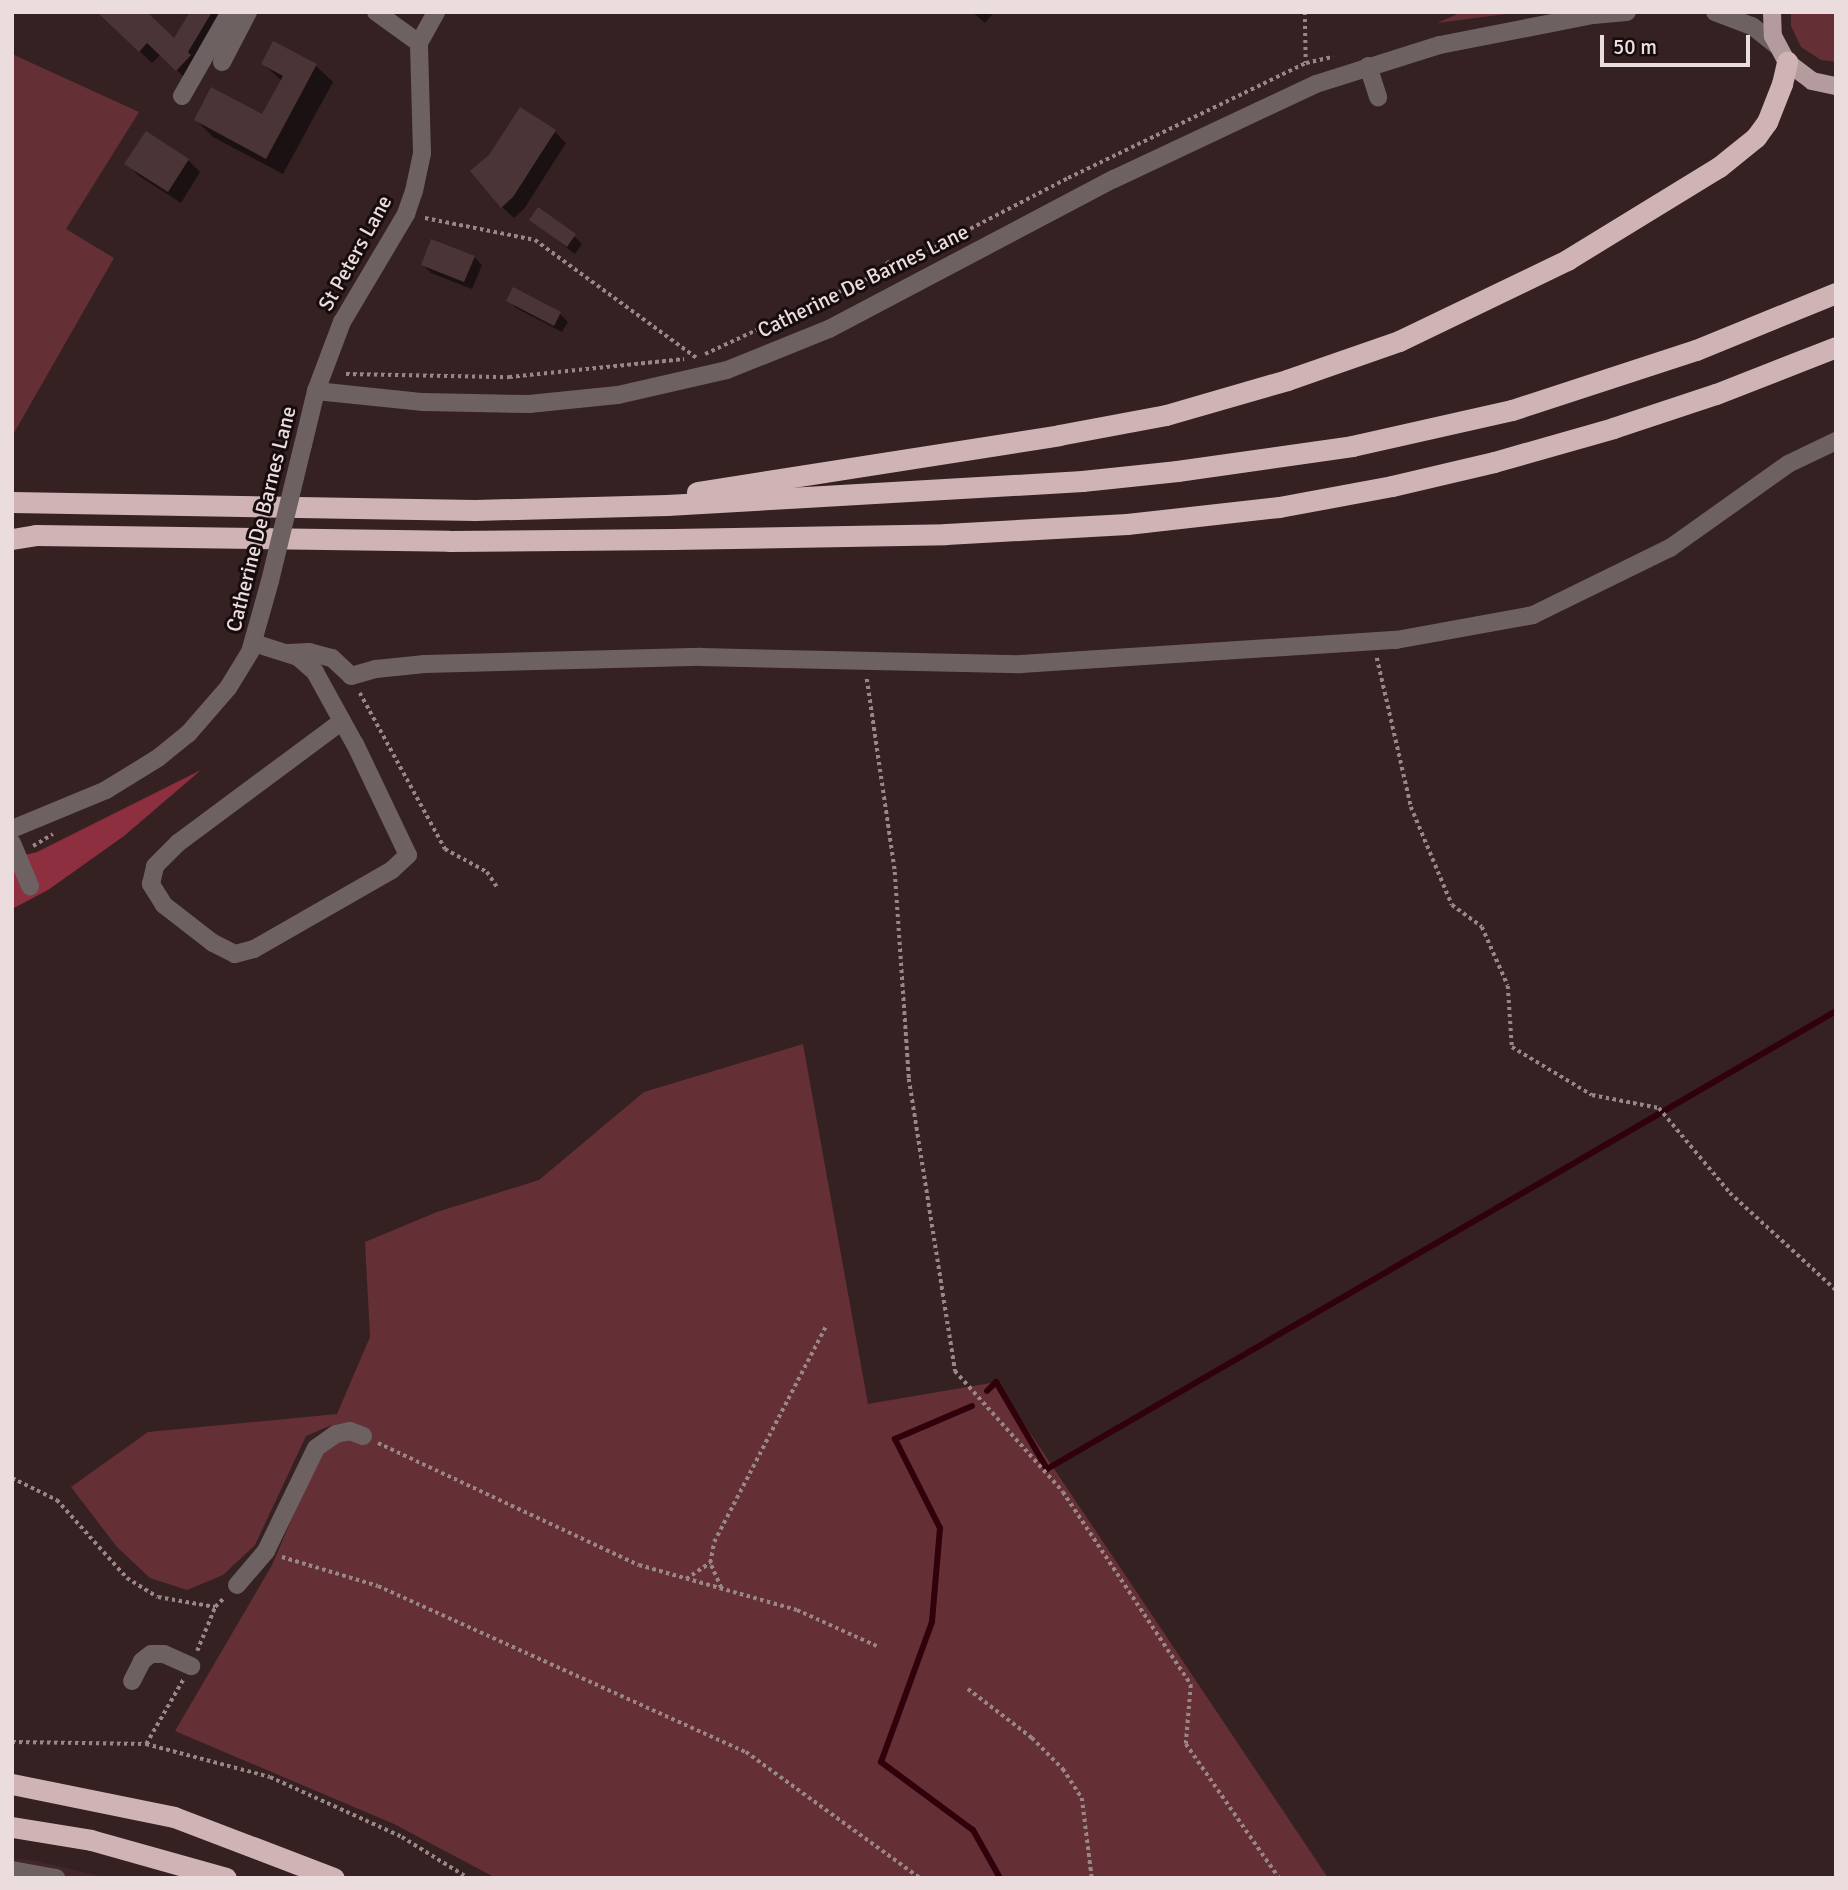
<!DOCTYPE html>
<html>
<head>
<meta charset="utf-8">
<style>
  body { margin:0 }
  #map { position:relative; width:1848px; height:1890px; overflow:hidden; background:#352022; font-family:Signika,sans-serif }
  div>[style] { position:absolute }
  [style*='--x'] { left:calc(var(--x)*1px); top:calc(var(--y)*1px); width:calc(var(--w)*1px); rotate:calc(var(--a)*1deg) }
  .built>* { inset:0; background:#422629 }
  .green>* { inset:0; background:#652f36 }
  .forest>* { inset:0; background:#8e2f40 }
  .shadow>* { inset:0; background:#0007 }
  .stream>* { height:6px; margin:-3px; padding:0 3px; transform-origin:3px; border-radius:3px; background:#30010b }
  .building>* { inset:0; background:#4b3436 }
  .path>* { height:3.5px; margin-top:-1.75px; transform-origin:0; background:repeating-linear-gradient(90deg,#998788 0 3.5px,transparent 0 7px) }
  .minor>* { height:18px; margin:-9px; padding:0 9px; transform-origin:9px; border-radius:9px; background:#6d6162 }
  .major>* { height:18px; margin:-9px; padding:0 9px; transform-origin:9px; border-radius:9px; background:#b49c9e }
  .highway>* { height:21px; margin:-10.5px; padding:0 10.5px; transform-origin:10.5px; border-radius:10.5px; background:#d0b3b5 }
  .minor-bridge>* { height:18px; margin:-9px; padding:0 9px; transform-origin:9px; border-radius:9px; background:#6d6162 }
  span { translate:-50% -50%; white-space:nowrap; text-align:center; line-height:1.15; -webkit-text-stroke:6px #160c0d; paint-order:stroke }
  .street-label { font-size:21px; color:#ebdcdd }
  .frame { position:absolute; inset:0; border:14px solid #ebdcdd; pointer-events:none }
  .scale { position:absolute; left:1600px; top:35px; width:150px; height:32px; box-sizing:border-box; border:4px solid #ebdcdd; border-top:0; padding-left:9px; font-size:21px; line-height:24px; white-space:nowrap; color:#ebdcdd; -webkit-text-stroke:5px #160c0d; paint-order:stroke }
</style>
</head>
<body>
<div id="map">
  <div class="built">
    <div style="clip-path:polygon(12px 1858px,36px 1861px,109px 1878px,12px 1878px)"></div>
  </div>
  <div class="green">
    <div style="clip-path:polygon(1462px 12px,1521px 12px,1437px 23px)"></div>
    <div style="clip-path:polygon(1791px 12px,1836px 12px,1836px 62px,1821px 60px,1801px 47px,1791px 26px)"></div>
    <div style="clip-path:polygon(12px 54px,139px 112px,66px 229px,114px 258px,14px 433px)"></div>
    <div style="clip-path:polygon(803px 1044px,868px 1404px,996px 1382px,1328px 1878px,496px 1878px,394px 1824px,175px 1731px,272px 1565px,332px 1425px,306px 1436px,255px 1545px,223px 1575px,187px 1590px,150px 1578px,117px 1547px,71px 1487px,148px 1432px,337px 1414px,370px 1337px,365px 1242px,437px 1212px,539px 1180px,644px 1092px)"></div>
  </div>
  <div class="forest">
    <div style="clip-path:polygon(201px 770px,124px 836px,48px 890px,12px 909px,12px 858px,37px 852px)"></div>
  </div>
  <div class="shadow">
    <div style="clip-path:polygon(193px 12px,232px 12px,189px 82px,161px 54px,152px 63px,103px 16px,175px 41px)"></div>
    <div style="clip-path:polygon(972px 12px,994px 12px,985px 23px)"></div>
    <div style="clip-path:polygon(263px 64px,316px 66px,333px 82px,283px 174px,213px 137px,196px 120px,263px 117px,282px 81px)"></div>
    <div style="clip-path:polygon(555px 132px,566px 143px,524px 209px,514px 218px,502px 207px)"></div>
    <div style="clip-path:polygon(188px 160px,200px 172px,181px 203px,139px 176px,127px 164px)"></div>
    <div style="clip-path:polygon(531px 220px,574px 236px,582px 244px,575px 254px)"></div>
    <div style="clip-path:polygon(474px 257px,482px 265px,472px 289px,431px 273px,423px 265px)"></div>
    <div style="clip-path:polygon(508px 300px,560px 314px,568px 322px,562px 332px,516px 308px)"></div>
  </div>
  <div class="stream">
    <div style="--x:987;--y:1391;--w:13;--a:-45"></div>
    <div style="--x:996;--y:1382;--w:101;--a:59.6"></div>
    <div style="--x:1047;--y:1469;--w:912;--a:-30.13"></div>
    <div style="--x:972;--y:1406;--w:84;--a:156.8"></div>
    <div style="--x:895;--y:1439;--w:100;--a:63.2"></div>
    <div style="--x:940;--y:1528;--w:94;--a:94.9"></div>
    <div style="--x:932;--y:1622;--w:149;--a:110"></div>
    <div style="--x:881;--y:1762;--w:114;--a:36.5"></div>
    <div style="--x:973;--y:1830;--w:55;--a:60.6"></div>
  </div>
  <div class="building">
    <div style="clip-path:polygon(97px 12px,147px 12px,174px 38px,190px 12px,212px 12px,188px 52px,191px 55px,176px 71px,147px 43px,139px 52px)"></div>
    <div style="clip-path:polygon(273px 41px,317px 64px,266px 159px,194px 120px,211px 87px,262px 114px,283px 76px,261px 64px)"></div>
    <div style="clip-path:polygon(520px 107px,556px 130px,513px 197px,501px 208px,470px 171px,489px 155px)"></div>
    <div style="clip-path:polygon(146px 131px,189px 159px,168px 192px,124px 164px)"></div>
    <div style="clip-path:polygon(538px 207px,576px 234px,567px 247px,529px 220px)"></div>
    <div style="clip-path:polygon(431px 239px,475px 256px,464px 282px,421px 265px)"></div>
    <div style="clip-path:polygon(513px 287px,561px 312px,554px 326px,506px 301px)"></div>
  </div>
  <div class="path">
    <div style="--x:1305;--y:12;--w:51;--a:88.9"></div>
    <div style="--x:425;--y:218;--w:112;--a:11.3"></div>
    <div style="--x:535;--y:240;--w:200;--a:36.1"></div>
    <div style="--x:887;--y:261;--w:16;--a:60"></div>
    <div style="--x:705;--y:354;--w:251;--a:-24.9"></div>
    <div style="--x:933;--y:248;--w:152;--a:-27.4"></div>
    <div style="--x:1068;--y:178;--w:264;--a:-25.8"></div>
    <div style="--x:1306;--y:63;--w:28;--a:-13"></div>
    <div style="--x:346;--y:374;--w:163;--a:1.1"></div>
    <div style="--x:509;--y:377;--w:176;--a:-5.9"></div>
    <div style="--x:1377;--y:658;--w:153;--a:77.1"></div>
    <div style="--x:1411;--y:807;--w:106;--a:67.3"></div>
    <div style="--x:1452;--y:905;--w:37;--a:36"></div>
    <div style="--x:1482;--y:927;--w:64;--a:66.2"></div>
    <div style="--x:1508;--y:986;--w:61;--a:86.2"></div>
    <div style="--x:1512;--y:1047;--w:93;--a:31"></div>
    <div style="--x:1592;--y:1095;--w:68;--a:11"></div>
    <div style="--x:1659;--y:1108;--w:111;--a:50.1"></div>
    <div style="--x:1730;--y:1193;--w:144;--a:42.5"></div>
    <div style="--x:867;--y:679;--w:195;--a:81.7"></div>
    <div style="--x:895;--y:872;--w:207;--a:86.1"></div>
    <div style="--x:909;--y:1079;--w:296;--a:81"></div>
    <div style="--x:955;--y:1371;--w:162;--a:48.2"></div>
    <div style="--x:1063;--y:1492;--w:232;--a:56.4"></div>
    <div style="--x:1191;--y:1685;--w:59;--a:94.8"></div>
    <div style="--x:1186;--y:1744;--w:163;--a:55.2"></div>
    <div style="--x:360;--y:693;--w:178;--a:61.4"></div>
    <div style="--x:445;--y:849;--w:48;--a:28.7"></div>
    <div style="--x:487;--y:872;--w:18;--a:56"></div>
    <div style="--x:33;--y:846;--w:23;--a:-31"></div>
    <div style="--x:378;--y:1443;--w:288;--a:25.1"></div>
    <div style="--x:639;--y:1565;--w:164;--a:15.9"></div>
    <div style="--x:797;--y:1610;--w:90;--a:24.3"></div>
    <div style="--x:12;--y:1478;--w:50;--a:26.1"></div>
    <div style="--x:57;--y:1500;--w:105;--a:48.1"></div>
    <div style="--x:127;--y:1578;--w:36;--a:32"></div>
    <div style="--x:158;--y:1597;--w:58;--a:10"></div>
    <div style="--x:282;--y:1557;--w:100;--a:16.8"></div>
    <div style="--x:378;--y:1586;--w:404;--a:24.3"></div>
    <div style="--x:746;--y:1752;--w:215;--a:35.9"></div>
    <div style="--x:686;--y:1579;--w:29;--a:-34"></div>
    <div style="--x:721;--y:1588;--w:27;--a:-114"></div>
    <div style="--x:710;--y:1563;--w:21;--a:-79"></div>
    <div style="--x:714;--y:1542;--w:243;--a:-62.6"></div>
    <div style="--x:197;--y:1651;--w:48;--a:-67.8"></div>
    <div style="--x:215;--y:1607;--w:14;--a:-45"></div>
    <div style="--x:968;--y:1689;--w:81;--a:37.4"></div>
    <div style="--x:1032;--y:1738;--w:44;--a:45"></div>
    <div style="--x:1063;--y:1769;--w:35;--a:57"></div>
    <div style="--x:1082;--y:1798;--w:81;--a:82.9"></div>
    <div style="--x:12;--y:1742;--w:134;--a:0.9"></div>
    <div style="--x:146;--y:1744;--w:74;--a:-60"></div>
    <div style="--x:146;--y:1744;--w:128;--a:14.9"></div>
    <div style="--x:270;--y:1777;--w:145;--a:24.4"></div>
    <div style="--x:402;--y:1837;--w:78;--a:31.8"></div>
  </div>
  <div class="minor">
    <div style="--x:376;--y:12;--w:53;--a:35.8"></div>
    <div style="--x:1715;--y:12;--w:40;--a:21"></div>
    <div style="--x:1752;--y:26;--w:31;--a:38"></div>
    <div style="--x:222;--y:62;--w:56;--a:-62.5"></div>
    <div style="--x:1368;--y:66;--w:33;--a:72"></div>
    <div style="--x:182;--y:96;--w:97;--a:-60.3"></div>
    <div style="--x:316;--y:391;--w:74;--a:-69.4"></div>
    <div style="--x:342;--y:322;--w:126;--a:-59.3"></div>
    <div style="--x:406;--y:214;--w:24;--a:-71"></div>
    <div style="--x:414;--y:191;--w:39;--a:-78"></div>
    <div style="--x:422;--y:153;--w:110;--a:-91.6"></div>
    <div style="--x:419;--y:43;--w:35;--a:-61"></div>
    <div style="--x:303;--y:445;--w:56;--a:-76.5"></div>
    <div style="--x:316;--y:391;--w:108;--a:5.9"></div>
    <div style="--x:423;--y:402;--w:106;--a:1.1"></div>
    <div style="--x:529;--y:404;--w:89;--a:-5.8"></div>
    <div style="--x:618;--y:395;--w:112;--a:-12.9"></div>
    <div style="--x:727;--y:370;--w:110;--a:-21.9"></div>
    <div style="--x:829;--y:329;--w:322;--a:-27.8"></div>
    <div style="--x:1114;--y:179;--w:223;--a:-25.2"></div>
    <div style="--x:1316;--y:84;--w:130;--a:-17.5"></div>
    <div style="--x:1440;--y:45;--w:156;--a:-11.1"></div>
    <div style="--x:1593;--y:15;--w:34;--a:-5"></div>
    <div style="--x:254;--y:643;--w:46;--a:17.7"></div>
    <div style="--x:298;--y:657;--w:23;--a:41"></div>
    <div style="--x:315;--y:672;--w:56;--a:61.1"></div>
    <div style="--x:342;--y:721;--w:26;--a:61"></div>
    <div style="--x:355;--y:744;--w:123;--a:64.5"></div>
    <div style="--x:408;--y:855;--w:22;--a:137"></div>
    <div style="--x:392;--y:870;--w:159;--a:150.2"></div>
    <div style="--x:254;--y:949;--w:20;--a:165"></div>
    <div style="--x:235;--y:954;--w:25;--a:-153"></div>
    <div style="--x:213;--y:943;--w:62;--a:-142.2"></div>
    <div style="--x:164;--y:905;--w:25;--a:-122"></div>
    <div style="--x:151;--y:884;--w:18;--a:-77"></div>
    <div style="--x:155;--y:866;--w:33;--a:-45"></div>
    <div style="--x:178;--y:843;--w:204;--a:-36.6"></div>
    <div style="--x:289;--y:653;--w:20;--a:-3"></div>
    <div style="--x:309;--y:652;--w:24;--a:15"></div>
    <div style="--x:332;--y:658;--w:26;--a:43"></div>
    <div style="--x:351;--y:676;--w:26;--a:-16"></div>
    <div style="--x:376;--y:669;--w:49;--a:-5.8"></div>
    <div style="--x:425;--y:664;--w:276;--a:-1.5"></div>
    <div style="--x:701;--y:657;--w:320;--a:1.3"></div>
    <div style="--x:1021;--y:664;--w:376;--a:-3.7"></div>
    <div style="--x:1396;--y:640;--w:139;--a:-10.3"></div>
    <div style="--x:1533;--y:615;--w:153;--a:-26.1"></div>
    <div style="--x:1670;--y:548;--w:145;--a:-35.4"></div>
    <div style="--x:1788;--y:464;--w:53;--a:-25.6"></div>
    <div style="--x:12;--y:829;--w:102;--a:-22.5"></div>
    <div style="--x:106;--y:790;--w:61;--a:-31.6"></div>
    <div style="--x:158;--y:758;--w:38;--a:-39"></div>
    <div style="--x:188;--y:734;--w:61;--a:-49"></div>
    <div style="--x:228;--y:688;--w:42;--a:-58.6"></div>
    <div style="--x:250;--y:652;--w:74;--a:-74.3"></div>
    <div style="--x:12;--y:843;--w:47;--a:67.3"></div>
    <div style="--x:237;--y:1585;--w:45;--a:-49.5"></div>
    <div style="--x:266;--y:1551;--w:114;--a:-64.1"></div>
    <div style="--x:316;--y:1448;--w:24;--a:-35"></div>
    <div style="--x:336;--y:1434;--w:14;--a:-12"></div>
    <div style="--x:350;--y:1431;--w:14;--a:21"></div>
    <div style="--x:132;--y:1681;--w:22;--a:-63"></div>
    <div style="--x:142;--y:1661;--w:11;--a:-38"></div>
    <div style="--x:151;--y:1654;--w:13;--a:0"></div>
    <div style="--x:164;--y:1654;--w:30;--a:24"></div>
    <div style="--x:12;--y:1870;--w:45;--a:10.3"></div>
  </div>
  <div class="major">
    <div style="--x:1772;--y:12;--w:24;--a:88"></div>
    <div style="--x:1773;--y:36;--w:30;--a:62"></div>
    <div style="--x:1787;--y:62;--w:31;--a:37"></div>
    <div style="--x:1812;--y:81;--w:25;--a:12"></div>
  </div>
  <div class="highway">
    <div style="--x:697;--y:492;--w:366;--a:-8.9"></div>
    <div style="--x:1059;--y:435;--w:109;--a:-10.6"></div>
    <div style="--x:1166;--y:415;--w:126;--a:-16.1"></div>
    <div style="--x:1287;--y:380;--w:119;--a:-19.2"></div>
    <div style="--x:1399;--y:341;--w:187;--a:-25.7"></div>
    <div style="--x:1567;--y:260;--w:178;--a:-31.5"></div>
    <div style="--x:1719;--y:167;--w:48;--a:-39"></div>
    <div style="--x:1756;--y:137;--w:19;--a:-54"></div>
    <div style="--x:1767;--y:122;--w:41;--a:-68.5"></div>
    <div style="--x:1782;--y:84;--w:23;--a:-77"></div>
    <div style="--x:12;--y:502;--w:463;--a:1"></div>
    <div style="--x:475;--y:510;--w:192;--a:-1.5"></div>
    <div style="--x:667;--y:505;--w:416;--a:-3.3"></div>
    <div style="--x:1082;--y:481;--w:96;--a:-6"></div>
    <div style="--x:1177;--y:471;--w:177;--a:-8.1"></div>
    <div style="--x:1352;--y:446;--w:164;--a:-12.7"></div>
    <div style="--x:1512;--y:410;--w:194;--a:-18.1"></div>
    <div style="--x:1696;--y:350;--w:151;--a:-22.2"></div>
    <div style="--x:12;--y:539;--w:24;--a:-9"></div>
    <div style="--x:36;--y:535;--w:413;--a:0.8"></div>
    <div style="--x:449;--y:541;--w:224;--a:-0.5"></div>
    <div style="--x:673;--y:539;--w:273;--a:-1"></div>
    <div style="--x:946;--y:534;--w:181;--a:-3.2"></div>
    <div style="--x:1127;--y:524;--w:153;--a:-6.4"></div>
    <div style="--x:1279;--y:507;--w:115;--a:-10.5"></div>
    <div style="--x:1392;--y:486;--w:105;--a:-13.2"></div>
    <div style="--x:1494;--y:462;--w:124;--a:-15.9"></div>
    <div style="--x:1613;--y:428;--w:108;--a:-18.3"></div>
    <div style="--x:1716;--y:394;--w:129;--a:-21.4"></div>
    <div style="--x:12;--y:1784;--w:165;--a:11.5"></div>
    <div style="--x:174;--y:1817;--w:171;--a:20.9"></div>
    <div style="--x:12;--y:1827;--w:80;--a:9.3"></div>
    <div style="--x:91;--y:1840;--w:140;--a:15.7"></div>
  </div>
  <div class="minor-bridge">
    <div style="--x:270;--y:581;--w:140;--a:-76.4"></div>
  </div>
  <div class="street-label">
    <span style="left:355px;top:253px;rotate:-61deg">St Peters Lane</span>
    <span style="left:863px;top:281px;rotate:-26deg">Catherine De Barnes Lane</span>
    <span style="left:261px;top:519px;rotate:-76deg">Catherine De Barnes Lane</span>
  </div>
  <div class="frame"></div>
  <div class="scale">50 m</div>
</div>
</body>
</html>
